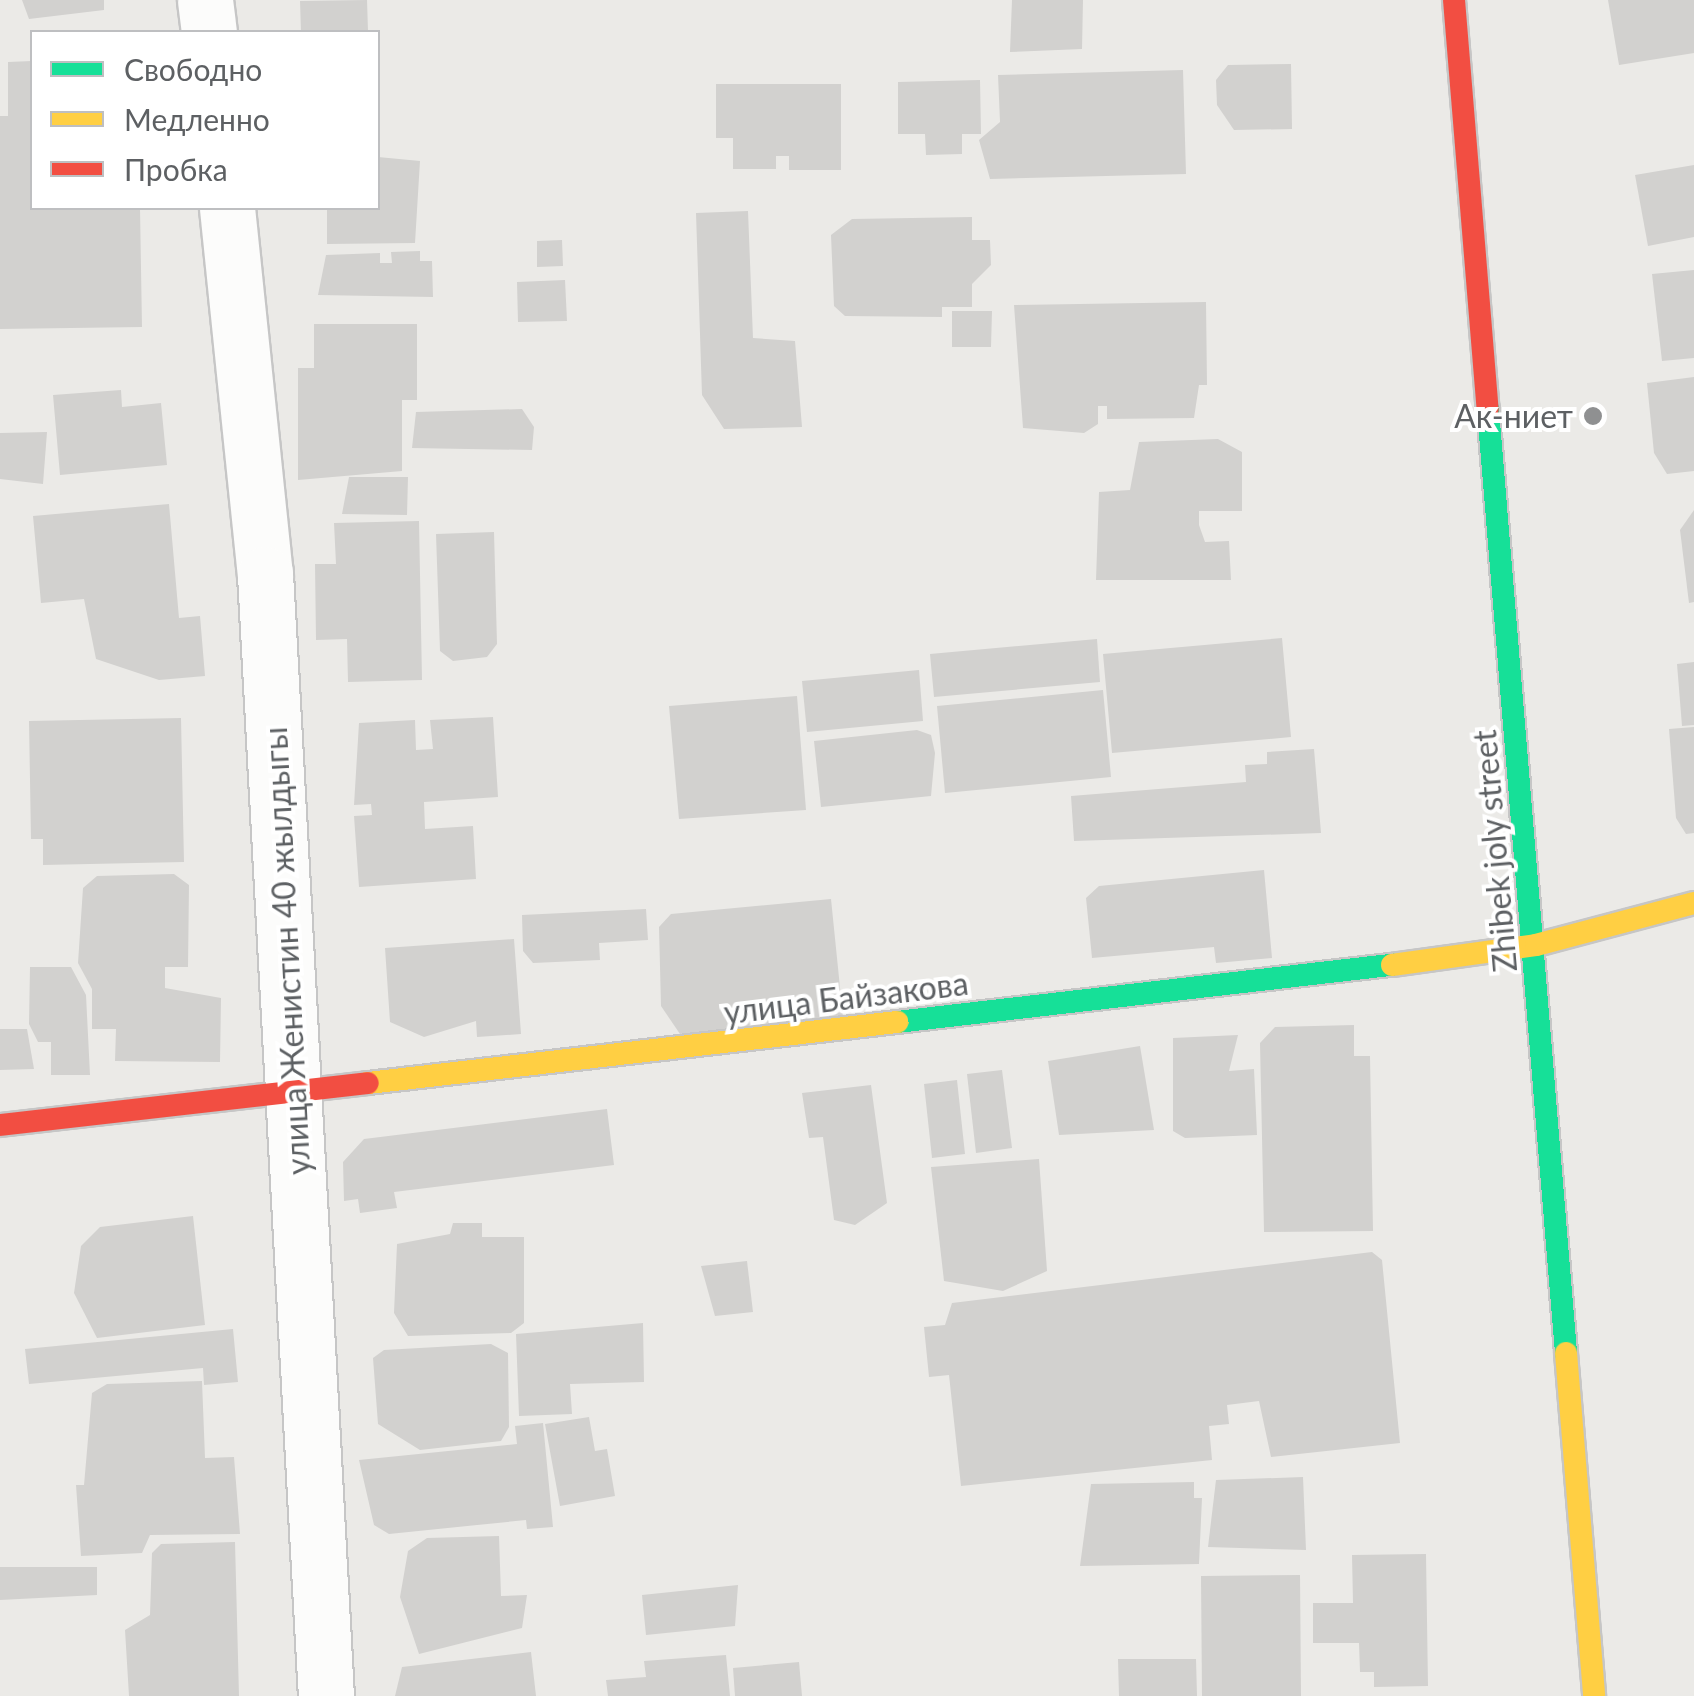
<!DOCTYPE html>
<html>
<head>
<meta charset="utf-8">
<style>
  body { margin:0 }
  #map { position:relative; width:1694px; height:1696px; overflow:hidden; background:#ebeae7; font-family:Lato,sans-serif }
  div>[style] { position:absolute }
  [style*='--x'] { left:calc(var(--x)*1px); top:calc(var(--y)*1px); width:calc(var(--w)*1px); rotate:calc(var(--a)*1deg) }
  .building>* { inset:0; background:#d2d1cf }
  .roads { filter:drop-shadow(2px 0 #c6c6c6) drop-shadow(-2px 0 #c6c6c6) drop-shadow(0 2px #c6c6c6) drop-shadow(0 -2px #c6c6c6) }
  .street>* { height:55px; margin:-27.5px; padding:0 27.5px; transform-origin:27.5px; border-radius:27.5px; background:#fcfcfb }
  .fast>* { height:22px; margin:-11px; padding:0 11px; transform-origin:11px; border-radius:11px; background:#16e098 }
  .slow>* { height:22px; margin:-11px; padding:0 11px; transform-origin:11px; border-radius:11px; background:#ffcf43 }
  .jam>* { height:22px; margin:-11px; padding:0 11px; transform-origin:11px; border-radius:11px; background:#f24e42 }
  .dots>* { width:28px; height:28px; translate:-50% -50%; box-sizing:border-box; border:5px solid #fff; border-radius:50% }
  span { translate:-50% -50%; white-space:nowrap; text-align:center; line-height:1.15; -webkit-text-stroke:8px #fff; paint-order:stroke }
  .poi-label { font-size:32px; color:#5d6063 }
  .right { translate:-100% -50%; text-align:right }
  .street-label { font-size:32px; color:#5d6063 }
  .legend { position:absolute; left:30px; top:30px; width:350px; height:180px; box-sizing:border-box; background:#fff; border:2px solid #bebfc1; margin:0; padding:12px 18px; list-style:none; font-size:30px; color:#5d6063 }
  .legend li { display:flex; align-items:center; gap:20px; height:50px }
  .legend b { width:50px; border:2px solid #bebfc1 }
</style>
</head>
<body>
<div id="map">
  <div class="building">
    <div style="clip-path:polygon(22px 0,104px 0,104px 10px,29px 19px)"></div>
    <div style="clip-path:polygon(367px 0,368px 32px,301px 32px,300px 1px)"></div>
    <div style="clip-path:polygon(1012px 0,1083px 0,1082px 49px,1010px 52px)"></div>
    <div style="clip-path:polygon(1608px 0,1694px 0,1694px 53px,1619px 65px)"></div>
    <div style="clip-path:polygon(32px 61px,32px 208px,140px 208px,142px 327px,0 329px,0 116px,8px 116px,8px 62px)"></div>
    <div style="clip-path:polygon(1291px 64px,1292px 129px,1234px 130px,1217px 105px,1216px 80px,1228px 65px)"></div>
    <div style="clip-path:polygon(1183px 70px,1186px 174px,990px 179px,979px 140px,1000px 122px,998px 75px)"></div>
    <div style="clip-path:polygon(980px 80px,981px 134px,962px 134px,962px 154px,926px 155px,925px 134px,898px 134px,898px 82px)"></div>
    <div style="clip-path:polygon(716px 84px,841px 84px,841px 170px,789px 170px,789px 156px,776px 156px,776px 169px,733px 169px,733px 138px,716px 138px)"></div>
    <div style="clip-path:polygon(378px 157px,420px 161px,415px 243px,327px 244px,327px 208px,378px 208px)"></div>
    <div style="clip-path:polygon(1694px 165px,1694px 237px,1648px 246px,1635px 175px)"></div>
    <div style="clip-path:polygon(748px 211px,753px 338px,795px 341px,802px 427px,724px 429px,702px 395px,696px 213px)"></div>
    <div style="clip-path:polygon(972px 217px,972px 240px,990px 240px,991px 265px,972px 284px,972px 307px,942px 307px,942px 317px,845px 316px,834px 306px,831px 235px,852px 219px)"></div>
    <div style="clip-path:polygon(562px 240px,563px 266px,537px 267px,537px 241px)"></div>
    <div style="clip-path:polygon(420px 251px,420px 261px,432px 261px,433px 297px,318px 295px,326px 255px,380px 253px,380px 263px,392px 263px,391px 252px)"></div>
    <div style="clip-path:polygon(1694px 270px,1694px 358px,1662px 361px,1652px 274px)"></div>
    <div style="clip-path:polygon(565px 280px,567px 321px,518px 322px,517px 282px)"></div>
    <div style="clip-path:polygon(1206px 302px,1207px 385px,1199px 385px,1194px 418px,1107px 419px,1107px 406px,1098px 406px,1098px 424px,1084px 433px,1023px 428px,1014px 305px)"></div>
    <div style="clip-path:polygon(952px 311px,992px 311px,991px 347px,952px 347px)"></div>
    <div style="clip-path:polygon(314px 324px,417px 324px,417px 400px,402px 400px,402px 471px,298px 480px,298px 368px,314px 368px)"></div>
    <div style="clip-path:polygon(1694px 377px,1694px 471px,1667px 474px,1654px 453px,1647px 383px)"></div>
    <div style="clip-path:polygon(121px 390px,122px 407px,161px 403px,167px 465px,60px 475px,53px 395px)"></div>
    <div style="clip-path:polygon(522px 409px,534px 427px,532px 450px,412px 448px,416px 412px)"></div>
    <div style="clip-path:polygon(47px 432px,43px 484px,0 479px,0 433px)"></div>
    <div style="clip-path:polygon(1218px 439px,1242px 452px,1242px 511px,1199px 511px,1199px 525px,1205px 542px,1229px 541px,1231px 580px,1096px 580px,1099px 492px,1130px 490px,1139px 442px)"></div>
    <div style="clip-path:polygon(349px 477px,408px 477px,407px 515px,342px 514px)"></div>
    <div style="clip-path:polygon(169px 504px,179px 618px,200px 616px,205px 676px,159px 680px,96px 659px,84px 599px,41px 603px,33px 516px)"></div>
    <div style="clip-path:polygon(1694px 510px,1694px 602px,1689px 603px,1680px 530px)"></div>
    <div style="clip-path:polygon(419px 521px,422px 680px,348px 682px,347px 639px,316px 640px,315px 564px,336px 564px,334px 523px)"></div>
    <div style="clip-path:polygon(494px 532px,497px 644px,487px 657px,453px 661px,440px 651px,436px 534px)"></div>
    <div style="clip-path:polygon(1282px 638px,1291px 737px,1112px 753px,1103px 654px)"></div>
    <div style="clip-path:polygon(1097px 639px,1100px 682px,934px 697px,930px 654px)"></div>
    <div style="clip-path:polygon(1694px 662px,1694px 725px,1682px 726px,1677px 664px)"></div>
    <div style="clip-path:polygon(919px 670px,923px 721px,807px 732px,802px 681px)"></div>
    <div style="clip-path:polygon(1103px 690px,1111px 777px,945px 793px,937px 706px)"></div>
    <div style="clip-path:polygon(797px 696px,806px 810px,679px 819px,669px 706px)"></div>
    <div style="clip-path:polygon(493px 717px,498px 797px,424px 802px,425px 829px,473px 826px,476px 879px,359px 887px,354px 816px,372px 815px,371px 804px,354px 805px,359px 723px,415px 720px,416px 750px,433px 749px,430px 720px)"></div>
    <div style="clip-path:polygon(181px 718px,184px 862px,43px 865px,43px 839px,31px 839px,29px 721px)"></div>
    <div style="clip-path:polygon(1694px 727px,1694px 833px,1686px 834px,1676px 818px,1669px 729px)"></div>
    <div style="clip-path:polygon(917px 730px,931px 735px,935px 753px,931px 796px,821px 807px,814px 741px)"></div>
    <div style="clip-path:polygon(1314px 749px,1321px 833px,1074px 841px,1071px 796px,1246px 782px,1245px 765px,1267px 764px,1267px 752px)"></div>
    <div style="clip-path:polygon(1264px 870px,1272px 958px,1216px 963px,1214px 947px,1092px 958px,1086px 898px,1099px 886px)"></div>
    <div style="clip-path:polygon(174px 874px,189px 885px,188px 967px,165px 967px,165px 988px,221px 998px,220px 1062px,115px 1061px,116px 1029px,92px 1029px,92px 989px,78px 963px,83px 888px,97px 876px)"></div>
    <div style="clip-path:polygon(831px 899px,843px 1017px,680px 1034px,661px 1006px,659px 927px,671px 914px)"></div>
    <div style="clip-path:polygon(646px 909px,648px 940px,599px 943px,600px 960px,533px 963px,523px 951px,522px 915px)"></div>
    <div style="clip-path:polygon(514px 939px,521px 1034px,477px 1037px,476px 1021px,424px 1037px,390px 1022px,385px 948px)"></div>
    <div style="clip-path:polygon(30px 967px,71px 967px,86px 995px,90px 1075px,51px 1075px,51px 1042px,38px 1042px,29px 1024px)"></div>
    <div style="clip-path:polygon(1354px 1025px,1354px 1056px,1370px 1056px,1373px 1231px,1264px 1232px,1260px 1043px,1275px 1027px)"></div>
    <div style="clip-path:polygon(0 1029px,27px 1029px,34px 1069px,0 1070px)"></div>
    <div style="clip-path:polygon(1238px 1035px,1229px 1071px,1254px 1069px,1257px 1135px,1185px 1138px,1173px 1131px,1173px 1038px)"></div>
    <div style="clip-path:polygon(1140px 1046px,1154px 1130px,1059px 1135px,1048px 1061px)"></div>
    <div style="clip-path:polygon(1002px 1070px,1012px 1148px,976px 1153px,967px 1074px)"></div>
    <div style="clip-path:polygon(957px 1080px,965px 1154px,932px 1158px,924px 1084px)"></div>
    <div style="clip-path:polygon(871px 1085px,887px 1203px,855px 1225px,834px 1220px,823px 1137px,809px 1138px,802px 1093px)"></div>
    <div style="clip-path:polygon(607px 1109px,614px 1165px,394px 1192px,397px 1208px,360px 1213px,358px 1199px,344px 1201px,343px 1162px,364px 1139px)"></div>
    <div style="clip-path:polygon(1039px 1159px,1047px 1271px,1003px 1291px,944px 1281px,931px 1167px)"></div>
    <div style="clip-path:polygon(193px 1216px,205px 1325px,97px 1338px,74px 1293px,81px 1246px,100px 1227px)"></div>
    <div style="clip-path:polygon(453px 1223px,482px 1223px,482px 1237px,524px 1237px,524px 1323px,511px 1333px,408px 1336px,394px 1313px,397px 1244px,450px 1234px)"></div>
    <div style="clip-path:polygon(1372px 1252px,1382px 1260px,1400px 1443px,1271px 1457px,1259px 1401px,1227px 1405px,1229px 1424px,1209px 1426px,1212px 1460px,961px 1486px,949px 1375px,929px 1377px,924px 1327px,945px 1325px,952px 1303px)"></div>
    <div style="clip-path:polygon(747px 1261px,753px 1312px,715px 1316px,701px 1266px)"></div>
    <div style="clip-path:polygon(643px 1323px,644px 1382px,570px 1384px,572px 1414px,519px 1416px,516px 1334px)"></div>
    <div style="clip-path:polygon(233px 1329px,238px 1382px,204px 1385px,203px 1368px,29px 1384px,25px 1349px)"></div>
    <div style="clip-path:polygon(491px 1344px,508px 1353px,509px 1427px,501px 1441px,420px 1450px,378px 1424px,373px 1358px,384px 1350px)"></div>
    <div style="clip-path:polygon(202px 1381px,205px 1458px,234px 1457px,240px 1534px,150px 1535px,142px 1553px,81px 1556px,76px 1485px,84px 1485px,92px 1393px,107px 1384px)"></div>
    <div style="clip-path:polygon(589px 1417px,595px 1451px,607px 1449px,615px 1496px,560px 1506px,545px 1424px)"></div>
    <div style="clip-path:polygon(543px 1423px,553px 1527px,527px 1529px,526px 1520px,389px 1534px,374px 1525px,359px 1460px,517px 1444px,515px 1426px)"></div>
    <div style="clip-path:polygon(1303px 1477px,1306px 1550px,1208px 1547px,1216px 1480px)"></div>
    <div style="clip-path:polygon(1194px 1482px,1194px 1498px,1202px 1498px,1199px 1564px,1080px 1566px,1091px 1484px)"></div>
    <div style="clip-path:polygon(499px 1536px,501px 1596px,527px 1595px,522px 1628px,419px 1654px,400px 1597px,408px 1551px,427px 1538px)"></div>
    <div style="clip-path:polygon(235px 1542px,239px 1696px,129px 1696px,125px 1630px,150px 1615px,152px 1553px,161px 1544px)"></div>
    <div style="clip-path:polygon(1426px 1554px,1428px 1686px,1374px 1687px,1374px 1672px,1360px 1672px,1359px 1643px,1313px 1643px,1313px 1603px,1353px 1603px,1352px 1555px)"></div>
    <div style="clip-path:polygon(0 1567px,97px 1567px,97px 1595px,0 1600px)"></div>
    <div style="clip-path:polygon(1300px 1575px,1301px 1696px,1202px 1696px,1201px 1576px)"></div>
    <div style="clip-path:polygon(738px 1585px,735px 1626px,646px 1635px,642px 1595px)"></div>
    <div style="clip-path:polygon(531px 1652px,536px 1696px,395px 1696px,402px 1667px)"></div>
    <div style="clip-path:polygon(726px 1655px,730px 1696px,608px 1696px,606px 1680px,646px 1677px,644px 1661px)"></div>
    <div style="clip-path:polygon(1118px 1659px,1196px 1659px,1197px 1696px,1119px 1696px)"></div>
    <div style="clip-path:polygon(799px 1662px,802px 1696px,735px 1696px,733px 1668px)"></div>
  </div>
  <div class="roads">
    <div class="street">
      <div style="--x:205;--y:0;--w:32;--a:83"></div>
      <div style="--x:227;--y:208;--w:368;--a:84.1"></div>
      <div style="--x:265;--y:574;--w:1124;--a:86.89"></div>
    </div>
    <div class="fast">
      <div style="--x:1488;--y:410;--w:946;--a:85.27"></div>
      <div style="--x:897;--y:1022;--w:498;--a:-6.6"></div>
    </div>
    <div class="slow">
      <div style="--x:1392;--y:965;--w:145;--a:-7.9"></div>
      <div style="--x:1536;--y:945;--w:163;--a:-14.9"></div>
      <div style="--x:368;--y:1083;--w:533;--a:-6.58"></div>
      <div style="--x:1566;--y:1353;--w:344;--a:85.3"></div>
    </div>
    <div class="jam">
      <div style="--x:1454;--y:0;--w:411;--a:85.3"></div>
      <div style="--x:0;--y:1125;--w:370;--a:-6.5"></div>
    </div>
  </div>
  <div class="dots">
    <div style="left:1593px;top:416px;background:#8f9091"></div>
  </div>
  <div class="poi-label">
    <span class="right" style="left:1573px;top:416px">Ак-ниет</span>
  </div>
  <div class="street-label">
    <span style="left:1495px;top:851px;rotate:-95deg">Zhibek joly street</span>
    <span style="left:287px;top:951px;rotate:-93deg">улица Женистин 40 жылдыгы</span>
    <span style="left:846px;top:998px;rotate:-7deg">улица Байзакова</span>
  </div>
  <ul class="legend">
  <li><b style="height:12px;background:#16e098"></b>Свободно</li>
  <li><b style="height:12px;background:#ffcf43"></b>Медленно</li>
  <li><b style="height:12px;background:#f24e42"></b>Пробка</li>
  </ul>
</div>
</body>
</html>
